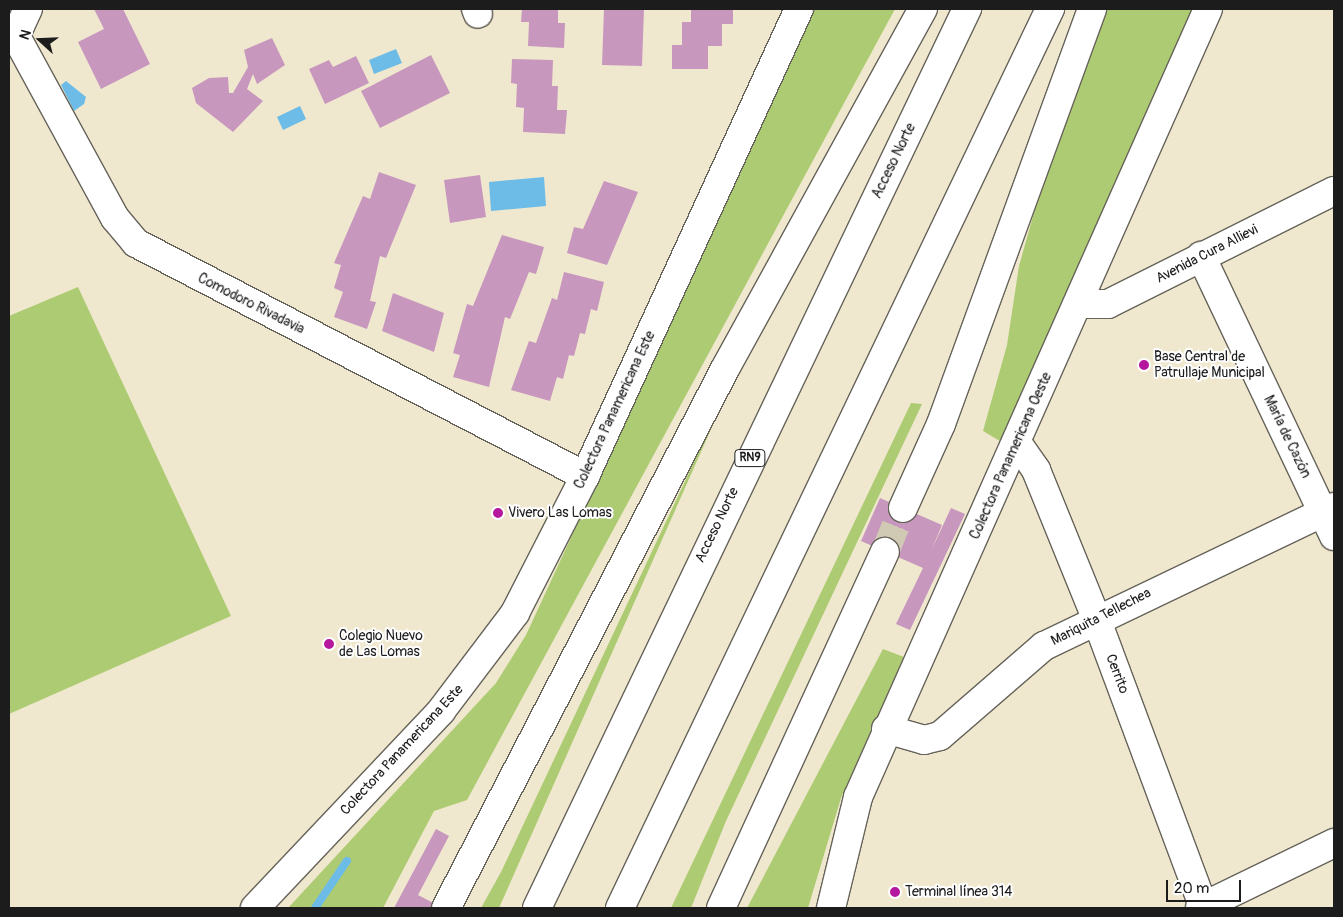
<!DOCTYPE html>
<html>
<head>
<meta charset="utf-8">
<style>
  body { margin:0 }
  #map { position:relative; width:1343px; height:917px; overflow:hidden; background:#f0e8ce; font-family:Pangolin,sans-serif }
  div>[style] { position:absolute }
  [style*='--x'] { left:calc(var(--x)*1px); top:calc(var(--y)*1px); width:calc(var(--w)*1px); rotate:calc(var(--a)*1deg) }
  .green>* { inset:0; background:#adcb72 }
  .water>* { inset:0; background:#6cbce7 }
  .stream>* { height:8px; margin:-4px; padding:0 4px; transform-origin:4px; border-radius:4px; background:#6cbce7 }
  .building>* { inset:0; background:#c797be }
  .highway-tunnel>* { height:28px; margin-top:-14px; transform-origin:0; background:repeating-linear-gradient(90deg,#d0c9b3 0 28px,transparent 0 42px) }
  .roads { filter:drop-shadow(1px 0 #66635a) drop-shadow(-1px 0 #66635a) drop-shadow(0 1px #66635a) drop-shadow(0 -1px #66635a) }
  .minor>* { height:28px; margin:-14px; padding:0 14px; transform-origin:14px; border-radius:14px; background:#fff }
  .highway>* { height:28px; margin:-14px; padding:0 14px; transform-origin:14px; border-radius:14px; background:#fff }
  .dots>* { width:14px; height:14px; translate:-50% -50%; box-sizing:border-box; border:2px solid #fff; border-radius:50% }
  span { translate:-50% -50%; white-space:nowrap; text-align:center; line-height:1.15; -webkit-text-stroke:4px #fff; paint-order:stroke }
  .shield-label span { padding:1px 4px; background:#fff; border:1px solid; border-radius:4px; -webkit-text-stroke-width:0 }
  .shield-label { font-size:12px; color:#1c1c1c; font-weight:700 }
  .street-label { font-size:14px; color:#1c1c1c }
  .poi-label { font-size:14px; color:#1c1c1c }
  .left { translate:0 -50%; text-align:left }
  .frame { position:absolute; inset:0; border:10px solid #1c1c1c; pointer-events:none }
  .north { position:absolute; left:15px; top:15px; width:50px; height:50px; -webkit-text-stroke:4px #fff; paint-order:stroke; rotate:290deg; font-size:14px; font-weight:700; line-height:20px; text-align:center; color:#1c1c1c }
  .north::after { content:''; display:block; margin:auto; width:18px; height:22px; background:#1c1c1c; clip-path:polygon(50% 0,100% 100%,50% 72%,0 100%) }
  .scale { position:absolute; left:1166px; top:880px; width:75px; height:22px; box-sizing:border-box; border:2px solid #1c1c1c; border-top:0; padding-left:6px; font-size:15px; line-height:18px; white-space:nowrap; color:#1c1c1c; -webkit-text-stroke:4px #fff; paint-order:stroke }
</style>
</head>
<body>
<div id="map">
  <div class="green">
    <div style="clip-path:polygon(815px 9px,895px 9px,467px 800px,434px 811px,383px 908px,288px 908px,496px 683px,526px 635px)"></div>
    <div style="clip-path:polygon(1103px 9px,1199px 9px,1005px 444px,983px 431px,1007px 345px,1019px 266px,1057px 131px)"></div>
    <div style="clip-path:polygon(78px 287px,231px 616px,9px 714px,9px 316px)"></div>
    <div style="clip-path:polygon(735px 375px,499px 908px,481px 908px,501px 872px)"></div>
    <div style="clip-path:polygon(911px 403px,922px 404px,726px 821px,691px 908px,671px 908px)"></div>
    <div style="clip-path:polygon(883px 649px,904px 657px,841px 798px,808px 908px,747px 908px)"></div>
  </div>
  <div class="water">
    <div style="clip-path:polygon(396px 49px,402px 63px,374px 74px,369px 60px)"></div>
    <div style="clip-path:polygon(66px 81px,86px 97px,84px 104px,74px 111px,61px 85px)"></div>
    <div style="clip-path:polygon(300px 106px,306px 119px,283px 130px,277px 117px)"></div>
    <div style="clip-path:polygon(544px 177px,546px 206px,491px 211px,489px 182px)"></div>
  </div>
  <div class="stream">
    <div style="--x:315;--y:908;--w:57;--a:-55.8"></div>
  </div>
  <div class="building">
    <div style="clip-path:polygon(94px 9px,123px 9px,150px 64px,101px 89px,78px 42px,104px 29px)"></div>
    <div style="clip-path:polygon(522px 9px,558px 9px,558px 23px,565px 23px,564px 48px,528px 46px,529px 22px,521px 22px)"></div>
    <div style="clip-path:polygon(604px 9px,644px 9px,642px 66px,602px 65px)"></div>
    <div style="clip-path:polygon(691px 9px,733px 9px,733px 24px,722px 24px,722px 46px,708px 46px,708px 69px,672px 69px,672px 45px,682px 45px,682px 22px,691px 22px)"></div>
    <div style="clip-path:polygon(272px 38px,285px 65px,257px 84px,253px 74px,247px 89px,263px 101px,233px 132px,196px 103px,192px 88px,209px 78px,228px 77px,229px 93px,233px 93px,248px 67px,244px 50px)"></div>
    <div style="clip-path:polygon(431px 55px,450px 93px,380px 128px,361px 91px)"></div>
    <div style="clip-path:polygon(356px 56px,369px 83px,325px 104px,309px 69px,329px 60px,333px 67px)"></div>
    <div style="clip-path:polygon(512px 59px,553px 60px,552px 86px,558px 86px,557px 110px,567px 110px,565px 134px,523px 132px,524px 108px,516px 107px,517px 84px,511px 83px)"></div>
    <div style="clip-path:polygon(379px 172px,416px 185px,386px 258px,380px 256px,370px 301px,376px 302px,367px 329px,334px 317px,343px 292px,334px 288px,341px 265px,334px 263px,363px 196px,370px 199px)"></div>
    <div style="clip-path:polygon(480px 175px,486px 217px,450px 223px,444px 180px)"></div>
    <div style="clip-path:polygon(604px 181px,638px 192px,607px 265px,567px 253px,574px 227px,583px 229px)"></div>
    <div style="clip-path:polygon(502px 235px,544px 247px,536px 274px,529px 272px,510px 319px,505px 317px,489px 387px,453px 377px,460px 355px,453px 353px,467px 304px,473px 306px)"></div>
    <div style="clip-path:polygon(564px 272px,604px 282px,597px 311px,591px 309px,585px 334px,580px 333px,574px 356px,569px 355px,563px 379px,557px 377px,550px 401px,511px 390px,529px 341px,536px 343px,552px 298px,557px 300px)"></div>
    <div style="clip-path:polygon(393px 293px,444px 313px,434px 352px,382px 331px)"></div>
    <div style="clip-path:polygon(880px 498px,942px 525px,931px 551px,951px 508px,965px 514px,910px 630px,896px 624px,923px 568px,861px 541px)"></div>
    <div style="clip-path:polygon(436px 829px,449px 836px,418px 895px,443px 908px,394px 908px)"></div>
  </div>
  <div class="highway-tunnel">
    <div style="--x:885;--y:552;--w:48;--a:-67.8"></div>
  </div>
  <div class="roads">
    <div class="minor">
      <div style="--x:476;--y:9;--w:5;--a:68"></div>
      <div style="--x:13;--y:31;--w:213;--a:61.4"></div>
      <div style="--x:115;--y:218;--w:33;--a:50"></div>
      <div style="--x:136;--y:243;--w:506;--a:27.43"></div>
      <div style="--x:9;--y:33;--w:13;--a:-32"></div>
      <div style="--x:20;--y:26;--w:19;--a:-65"></div>
      <div style="--x:1201;--y:256;--w:310;--a:64.6"></div>
      <div style="--x:1078;--y:304;--w:30;--a:0"></div>
      <div style="--x:1108;--y:304;--w:253;--a:-26.6"></div>
      <div style="--x:1018;--y:444;--w:32;--a:55"></div>
      <div style="--x:1036;--y:470;--w:160;--a:67.9"></div>
      <div style="--x:1096;--y:618;--w:309;--a:69.6"></div>
      <div style="--x:886;--y:729;--w:40;--a:16"></div>
      <div style="--x:924;--y:740;--w:16;--a:-14"></div>
      <div style="--x:940;--y:736;--w:138;--a:-40.9"></div>
      <div style="--x:1044;--y:646;--w:322;--a:-25.6"></div>
      <div style="--x:255;--y:908;--w:271;--a:-46.6"></div>
      <div style="--x:441;--y:711;--w:123;--a:-52.9"></div>
      <div style="--x:515;--y:613;--w:154;--a:-62.9"></div>
      <div style="--x:585;--y:476;--w:514;--a:-65.38"></div>
      <div style="--x:831;--y:908;--w:114;--a:-76.3"></div>
      <div style="--x:858;--y:797;--w:862;--a:-66.05"></div>
      <div style="--x:1200;--y:908;--w:149;--a:-25.9"></div>
    </div>
    <div class="highway">
      <div style="--x:903;--y:508;--w:92;--a:-65.7"></div>
      <div style="--x:941;--y:424;--w:442;--a:-70"></div>
      <div style="--x:446;--y:908;--w:609;--a:-62.64"></div>
      <div style="--x:726;--y:367;--w:409;--a:-61.2"></div>
      <div style="--x:537;--y:908;--w:997;--a:-64.44"></div>
      <div style="--x:620;--y:908;--w:997;--a:-64.44"></div>
      <div style="--x:721;--y:908;--w:392;--a:-65.3"></div>
    </div>
  </div>
  <div class="dots">
    <div style="left:1144px;top:365px;background:#b5179e"></div>
    <div style="left:498px;top:513px;background:#b5179e"></div>
    <div style="left:329px;top:644px;background:#b5179e"></div>
    <div style="left:895px;top:892px;background:#b5179e"></div>
  </div>
  <div class="shield-label">
    <span style="left:750px;top:458px">RN9</span>
  </div>
  <div class="street-label">
    <span style="left:894px;top:161px;rotate:-64deg">Acceso Norte</span>
    <span style="left:1207px;top:254px;rotate:-27deg">Avenida Cura Allievi</span>
    <span style="left:251px;top:304px;rotate:27deg">Comodoro Rivadavia</span>
    <span style="left:615px;top:410px;rotate:-65deg">Colectora Panamericana Este</span>
    <span style="left:1287px;top:437px;rotate:64deg">María de Cazón</span>
    <span style="left:1011px;top:456px;rotate:-66deg">Colectora Panamericana Oeste</span>
    <span style="left:717px;top:525px;rotate:-64deg">Acceso Norte</span>
    <span style="left:1101px;top:617px;rotate:-27deg">Mariquita Tellechea</span>
    <span style="left:1117px;top:674px;rotate:69deg">Cerrito</span>
    <span style="left:402px;top:750px;rotate:-47deg">Colectora Panamericana Este</span>
  </div>
  <div class="poi-label">
    <span class="left" style="left:1154px;top:365px">Base Central de<br>Patrullaje Municipal</span>
    <span class="left" style="left:508px;top:513px">Vivero Las Lomas</span>
    <span class="left" style="left:339px;top:644px">Colegio Nuevo<br>de Las Lomas</span>
    <span class="left" style="left:905px;top:892px">Terminal línea 314</span>
  </div>
  <div class="frame"></div>
  <div class="north">N</div>
  <div class="scale">20 m</div>
</div>
</body>
</html>
